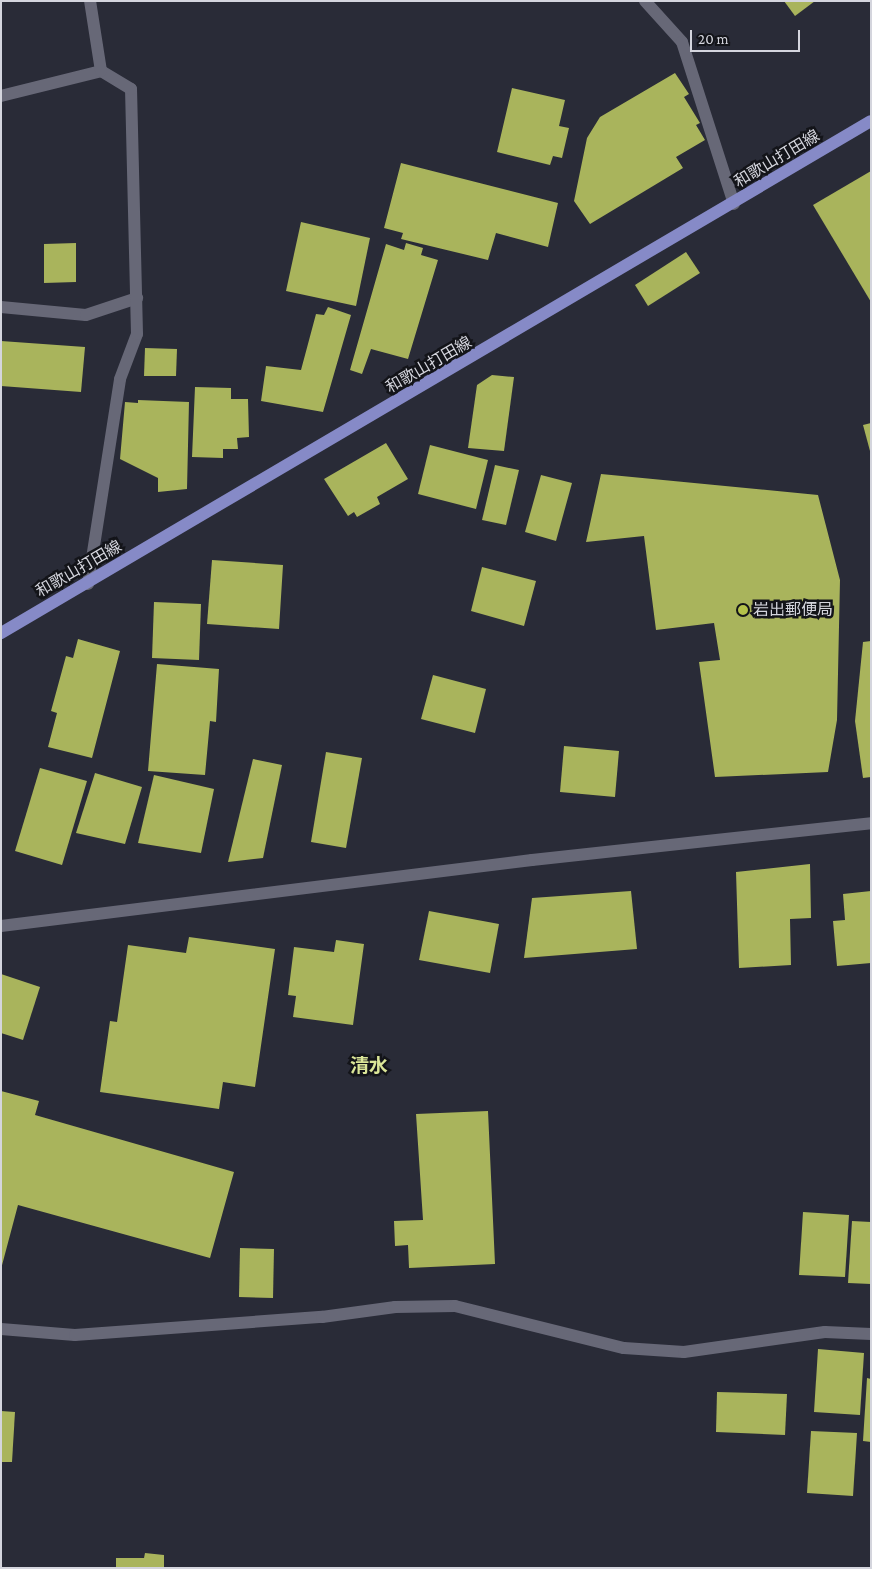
<!DOCTYPE html>
<html>
<head>
<meta charset="utf-8">
<style>
  body { margin:0 }
  #map { position:relative; width:872px; height:1569px; overflow:hidden; background:#292b37; font-family:"Crimson Pro","Noto Sans JP",serif }
  div>[style] { position:absolute }
  [style*='--x'] { left:calc(var(--x)*1px); top:calc(var(--y)*1px); width:calc(var(--w)*1px); rotate:calc(var(--a)*1deg) }
  .building>* { inset:0; background:#a9b45c }
  .minor>* { height:12px; margin:-6px; padding:0 6px; transform-origin:6px; border-radius:6px; background:#676877 }
  .major>* { height:12px; margin:-6px; padding:0 6px; transform-origin:6px; border-radius:6px; background:#868ac7 }
  .dots>* { width:14px; height:14px; translate:-50% -50%; box-sizing:border-box; border:2px solid #131419; border-radius:50% }
  span { translate:-50% -50%; white-space:nowrap; text-align:center; line-height:1.15; -webkit-text-stroke:5px #131419; paint-order:stroke }
  .street-label { font-size:16px; color:#d4d5dd }
  .poi-label { font-size:16px; color:#d4d5dd }
  .left { translate:0 -50%; text-align:left }
  .quarter-label { font-size:19px; color:#dbe698; font-weight:700 }
  .frame { position:absolute; inset:0; border:2px solid #d4d5dd; pointer-events:none }
  .scale { position:absolute; left:690px; top:30px; width:110px; height:22px; box-sizing:border-box; border:2px solid #d4d5dd; border-top:0; padding-left:6px; font-size:15px; line-height:18px; white-space:nowrap; color:#d4d5dd; -webkit-text-stroke:4px #131419; paint-order:stroke }
</style>
</head>
<body>
<div id="map">
  <div class="building">
    <div style="clip-path:polygon(784px 1px,815px 1px,795px 16px)"></div>
    <div style="clip-path:polygon(675px 73px,689px 94px,684px 97px,700px 123px,696px 125px,705px 140px,676px 157px,683px 168px,590px 224px,574px 201px,587px 138px,600px 117px)"></div>
    <div style="clip-path:polygon(512px 88px,565px 100px,559px 126px,569px 128px,562px 158px,553px 156px,550px 165px,497px 152px)"></div>
    <div style="clip-path:polygon(401px 163px,558px 203px,548px 247px,496px 233px,488px 260px,401px 239px,403px 233px,384px 228px)"></div>
    <div style="clip-path:polygon(871px 171px,871px 302px,813px 205px)"></div>
    <div style="clip-path:polygon(301px 222px,370px 238px,356px 306px,286px 291px)"></div>
    <div style="clip-path:polygon(76px 243px,76px 282px,44px 283px,44px 244px)"></div>
    <div style="clip-path:polygon(406px 243px,423px 248px,421px 255px,438px 260px,408px 359px,371px 349px,362px 374px,350px 370px,386px 244px,404px 250px)"></div>
    <div style="clip-path:polygon(686px 252px,700px 273px,648px 306px,635px 285px)"></div>
    <div style="clip-path:polygon(328px 307px,351px 315px,323px 412px,261px 401px,266px 366px,301px 370px,316px 314px,324px 315px)"></div>
    <div style="clip-path:polygon(1px 341px,85px 347px,81px 392px,1px 386px)"></div>
    <div style="clip-path:polygon(145px 348px,177px 349px,176px 376px,144px 376px)"></div>
    <div style="clip-path:polygon(492px 375px,514px 377px,504px 451px,468px 448px,477px 385px)"></div>
    <div style="clip-path:polygon(195px 387px,231px 388px,231px 399px,248px 399px,249px 437px,237px 438px,238px 449px,223px 449px,223px 458px,192px 457px)"></div>
    <div style="clip-path:polygon(138px 400px,189px 402px,187px 489px,158px 492px,158px 478px,120px 459px,125px 402px,138px 403px)"></div>
    <div style="clip-path:polygon(871px 423px,871px 451px,870px 451px,863px 425px)"></div>
    <div style="clip-path:polygon(386px 443px,408px 479px,377px 497px,380px 504px,357px 517px,354px 512px,348px 516px,324px 479px)"></div>
    <div style="clip-path:polygon(430px 445px,488px 460px,476px 509px,418px 494px)"></div>
    <div style="clip-path:polygon(495px 465px,519px 470px,506px 525px,482px 520px)"></div>
    <div style="clip-path:polygon(601px 474px,818px 495px,840px 580px,837px 720px,828px 772px,715px 777px,699px 662px,720px 660px,714px 623px,656px 630px,644px 536px,586px 542px)"></div>
    <div style="clip-path:polygon(541px 475px,572px 483px,556px 541px,525px 532px)"></div>
    <div style="clip-path:polygon(212px 560px,283px 565px,279px 629px,207px 624px)"></div>
    <div style="clip-path:polygon(482px 567px,536px 581px,524px 626px,471px 611px)"></div>
    <div style="clip-path:polygon(154px 602px,201px 604px,199px 660px,152px 658px)"></div>
    <div style="clip-path:polygon(78px 639px,120px 651px,92px 758px,48px 747px,57px 713px,51px 711px,66px 656px,73px 658px)"></div>
    <div style="clip-path:polygon(871px 641px,871px 777px,863px 778px,855px 721px,863px 642px)"></div>
    <div style="clip-path:polygon(157px 664px,219px 669px,216px 722px,210px 721px,205px 775px,148px 771px)"></div>
    <div style="clip-path:polygon(433px 675px,486px 689px,475px 733px,421px 719px)"></div>
    <div style="clip-path:polygon(564px 746px,619px 751px,615px 797px,560px 792px)"></div>
    <div style="clip-path:polygon(326px 752px,362px 758px,346px 848px,311px 842px)"></div>
    <div style="clip-path:polygon(253px 759px,282px 765px,263px 858px,228px 862px)"></div>
    <div style="clip-path:polygon(40px 768px,87px 781px,62px 865px,15px 851px)"></div>
    <div style="clip-path:polygon(95px 773px,142px 787px,125px 844px,76px 833px)"></div>
    <div style="clip-path:polygon(154px 775px,214px 789px,201px 853px,138px 843px)"></div>
    <div style="clip-path:polygon(810px 864px,811px 918px,790px 919px,791px 965px,739px 968px,736px 872px)"></div>
    <div style="clip-path:polygon(631px 891px,637px 949px,524px 958px,532px 898px)"></div>
    <div style="clip-path:polygon(871px 891px,871px 963px,837px 966px,833px 921px,845px 920px,843px 894px)"></div>
    <div style="clip-path:polygon(429px 911px,499px 924px,490px 973px,419px 960px)"></div>
    <div style="clip-path:polygon(189px 937px,275px 949px,255px 1087px,223px 1082px,219px 1109px,100px 1092px,110px 1021px,117px 1022px,128px 945px,186px 953px)"></div>
    <div style="clip-path:polygon(336px 940px,364px 944px,353px 1025px,293px 1017px,296px 996px,288px 995px,294px 947px,334px 952px)"></div>
    <div style="clip-path:polygon(1px 974px,40px 987px,23px 1040px,1px 1033px)"></div>
    <div style="clip-path:polygon(1px 1091px,39px 1101px,35px 1115px,234px 1172px,210px 1258px,18px 1205px,1px 1269px)"></div>
    <div style="clip-path:polygon(488px 1111px,495px 1264px,409px 1268px,408px 1245px,395px 1246px,394px 1221px,423px 1220px,416px 1114px)"></div>
    <div style="clip-path:polygon(803px 1212px,849px 1215px,845px 1277px,799px 1275px)"></div>
    <div style="clip-path:polygon(852px 1221px,871px 1222px,871px 1284px,848px 1283px)"></div>
    <div style="clip-path:polygon(240px 1248px,274px 1249px,273px 1298px,239px 1297px)"></div>
    <div style="clip-path:polygon(818px 1349px,864px 1353px,860px 1415px,814px 1412px)"></div>
    <div style="clip-path:polygon(867px 1378px,871px 1379px,871px 1442px,863px 1441px)"></div>
    <div style="clip-path:polygon(717px 1392px,787px 1394px,785px 1435px,716px 1432px)"></div>
    <div style="clip-path:polygon(1px 1411px,15px 1412px,12px 1462px,1px 1462px)"></div>
    <div style="clip-path:polygon(811px 1431px,857px 1433px,853px 1496px,807px 1493px)"></div>
    <div style="clip-path:polygon(145px 1553px,164px 1555px,164px 1568px,116px 1568px,116px 1558px,144px 1558px)"></div>
  </div>
  <div class="minor">
    <div style="--x:645;--y:1;--w:55;--a:47.9"></div>
    <div style="--x:682;--y:42;--w:170;--a:72.2"></div>
    <div style="--x:1;--y:96;--w:103;--a:-14"></div>
    <div style="--x:1;--y:307;--w:85;--a:5.4"></div>
    <div style="--x:86;--y:315;--w:54;--a:-18.4"></div>
    <div style="--x:88;--y:584;--w:207;--a:-81.1"></div>
    <div style="--x:120;--y:379;--w:48;--a:-69.3"></div>
    <div style="--x:137;--y:334;--w:245;--a:-91.4"></div>
    <div style="--x:131;--y:89;--w:35;--a:-149"></div>
    <div style="--x:101;--y:71;--w:71;--a:-98.9"></div>
    <div style="--x:1;--y:926;--w:535;--a:-7.09"></div>
    <div style="--x:532;--y:860;--w:341;--a:-6.2"></div>
    <div style="--x:1;--y:1329;--w:74;--a:4.6"></div>
    <div style="--x:75;--y:1335;--w:248;--a:-4.2"></div>
    <div style="--x:322;--y:1317;--w:74;--a:-7.8"></div>
    <div style="--x:395;--y:1307;--w:60;--a:-1"></div>
    <div style="--x:455;--y:1306;--w:174;--a:14"></div>
    <div style="--x:624;--y:1348;--w:60;--a:3.8"></div>
    <div style="--x:684;--y:1352;--w:142;--a:-8.1"></div>
    <div style="--x:825;--y:1332;--w:46;--a:2.5"></div>
  </div>
  <div class="major">
    <div style="--x:1;--y:633;--w:1009;--a:-30.48"></div>
  </div>
  <div class="dots">
    <div style="left:743px;top:610px;background:#b4c24a"></div>
  </div>
  <div class="street-label">
    <span style="left:777px;top:159px;rotate:-31deg">和歌山打田線</span>
    <span style="left:429px;top:365px;rotate:-30deg">和歌山打田線</span>
    <span style="left:79px;top:569px;rotate:-30deg">和歌山打田線</span>
  </div>
  <div class="poi-label">
    <span class="left" style="left:753px;top:610px">岩出郵便局</span>
  </div>
  <div class="quarter-label">
    <span style="left:369px;top:1066px">清水</span>
  </div>
  <div class="frame"></div>
  <div class="scale">20 m</div>
</div>
</body>
</html>
